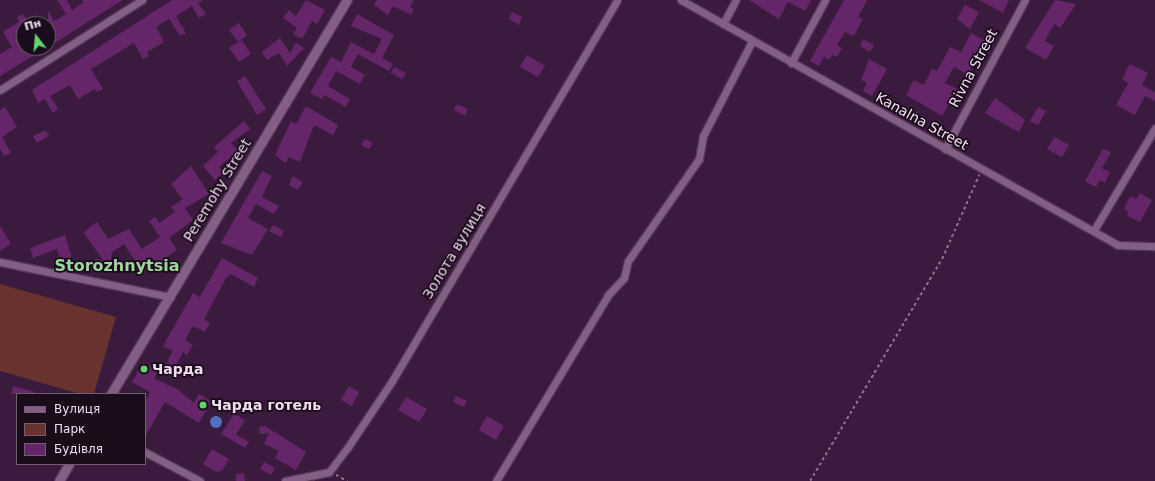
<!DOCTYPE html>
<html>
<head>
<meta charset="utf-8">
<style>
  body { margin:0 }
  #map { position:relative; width:1155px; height:481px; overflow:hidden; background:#3b1b3d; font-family:"DejaVu Sans",sans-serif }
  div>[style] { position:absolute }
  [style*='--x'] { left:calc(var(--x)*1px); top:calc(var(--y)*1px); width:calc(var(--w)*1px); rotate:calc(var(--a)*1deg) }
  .green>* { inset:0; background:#68322e }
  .water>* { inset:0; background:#4f71bf }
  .round { border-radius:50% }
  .building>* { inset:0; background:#642669 }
  .path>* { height:1.5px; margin-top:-0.75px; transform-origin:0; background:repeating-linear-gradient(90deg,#8d728e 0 3px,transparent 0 6px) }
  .roads { filter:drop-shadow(1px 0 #533755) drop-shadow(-1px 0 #533755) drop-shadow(0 1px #533755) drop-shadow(0 -1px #533755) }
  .minor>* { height:7px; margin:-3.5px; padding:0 3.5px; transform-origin:3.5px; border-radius:3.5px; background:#835e85 }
  .tertiary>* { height:9px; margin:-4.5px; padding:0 4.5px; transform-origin:4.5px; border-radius:4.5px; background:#835e85 }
  .dots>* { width:11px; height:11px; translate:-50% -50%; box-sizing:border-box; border:2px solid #1a0c1b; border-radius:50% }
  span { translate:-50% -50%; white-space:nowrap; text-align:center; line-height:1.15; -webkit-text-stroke:3.5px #1a0c1b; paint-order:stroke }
  .street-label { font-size:14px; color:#f1dcf2 }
  .poi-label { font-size:14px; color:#f1dcf2; font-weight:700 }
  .left { translate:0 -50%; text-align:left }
  .quarter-label { font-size:16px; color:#9dd79e; font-weight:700 }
  .legend { position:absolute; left:16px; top:393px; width:130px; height:72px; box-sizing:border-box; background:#1a0c1b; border:1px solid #705f71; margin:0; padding:5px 7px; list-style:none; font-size:12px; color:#f1dcf2 }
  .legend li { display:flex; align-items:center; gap:8px; height:20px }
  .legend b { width:20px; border:1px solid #705f71 }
  .north { position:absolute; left:16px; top:16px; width:40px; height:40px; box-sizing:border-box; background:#1a0c1b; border:1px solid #705f71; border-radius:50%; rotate:344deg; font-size:11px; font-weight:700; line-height:16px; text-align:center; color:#f1dcf2 }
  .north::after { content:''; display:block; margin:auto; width:14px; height:18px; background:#61d46a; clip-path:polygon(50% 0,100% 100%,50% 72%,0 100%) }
</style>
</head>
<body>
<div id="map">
  <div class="green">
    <div style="clip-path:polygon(0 284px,116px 317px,94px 394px,80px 394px,0 371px)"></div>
  </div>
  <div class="water">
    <div class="round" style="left:210px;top:416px;width:12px;height:12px"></div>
  </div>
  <div class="building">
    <div style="clip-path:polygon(57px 0,67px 0,72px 10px,83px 3px,82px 0,123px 0,48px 47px,48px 11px,54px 21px,66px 14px)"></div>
    <div style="clip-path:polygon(172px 0,203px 0,198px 3px,206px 14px,199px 18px,192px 6px,176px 16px,186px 33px,180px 36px,169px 19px,156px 27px,164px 42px,147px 52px,149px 56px,143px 59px,134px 43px,91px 69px,103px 89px,97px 92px,95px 89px,78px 99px,70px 85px,50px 96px,58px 109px,53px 113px,45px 99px,38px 103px,32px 90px)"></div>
    <div style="clip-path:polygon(306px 0,325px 10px,317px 24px,312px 21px,302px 39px,293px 34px,297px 28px,283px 18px,289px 10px,296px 16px)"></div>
    <div style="clip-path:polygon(377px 0,414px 0,410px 7px,414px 9px,411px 15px,393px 6px,388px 15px,374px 5px)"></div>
    <div style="clip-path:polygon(749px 0,811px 0,805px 11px,788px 2px,779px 19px)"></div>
    <div style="clip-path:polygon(844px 0,867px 0,858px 17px,863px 19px,854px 36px,845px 32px,837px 45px,842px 48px,837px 57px,832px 55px,829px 60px,824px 57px,819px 66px,810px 61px)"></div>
    <div style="clip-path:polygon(979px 0,1009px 0,1003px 13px)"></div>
    <div style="clip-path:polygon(1055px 0,1076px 4px,1060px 28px,1054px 24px,1045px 41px,1054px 46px,1046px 60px,1025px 48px)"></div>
    <div style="clip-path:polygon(965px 5px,979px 12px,970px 29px,957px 19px)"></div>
    <div style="clip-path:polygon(512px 12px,522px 17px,519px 25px,509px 19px)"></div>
    <div style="clip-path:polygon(23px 14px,29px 24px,24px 24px,24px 48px,46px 48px,0 76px,0 54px,12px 47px,3px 32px,19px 22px,17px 17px)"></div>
    <div style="clip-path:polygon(357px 14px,394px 35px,382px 58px,393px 64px,389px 71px,358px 54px,351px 67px,365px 75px,360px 84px,336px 71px,328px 86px,350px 99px,346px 107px,324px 95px,322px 99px,310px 93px,331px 57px,341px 62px,351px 42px,374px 54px,382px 39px,351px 26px)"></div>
    <div style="clip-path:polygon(239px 23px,247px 35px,238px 42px,229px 30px)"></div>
    <div style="clip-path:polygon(971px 33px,985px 41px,968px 75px,954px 67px,945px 83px,957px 89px,942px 116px,906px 95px,914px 80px,924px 85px,932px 69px,937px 71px,950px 47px,961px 52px)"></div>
    <div style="clip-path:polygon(280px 38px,290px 53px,296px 43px,304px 48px,287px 66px,279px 53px,267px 60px,262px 52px)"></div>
    <div style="clip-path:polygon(863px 39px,874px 45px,870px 52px,860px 46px)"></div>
    <div style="clip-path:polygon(242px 40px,251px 54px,239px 62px,229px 48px)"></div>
    <div style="clip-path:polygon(527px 55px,545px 66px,538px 77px,520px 67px)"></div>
    <div style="clip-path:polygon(869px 59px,887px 69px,872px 96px,863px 91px,867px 83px,861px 80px)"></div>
    <div style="clip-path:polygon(1130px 64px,1148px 73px,1142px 85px,1155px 92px,1155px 101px,1145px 96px,1135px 115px,1116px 105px,1128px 83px,1122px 79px)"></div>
    <div style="clip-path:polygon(394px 67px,406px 73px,402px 79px,391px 73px)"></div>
    <div style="clip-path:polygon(245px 76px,266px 109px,257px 115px,237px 81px)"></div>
    <div style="clip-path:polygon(995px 98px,1025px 120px,1019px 132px,985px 113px)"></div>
    <div style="clip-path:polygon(457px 104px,468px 109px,465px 116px,454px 110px)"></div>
    <div style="clip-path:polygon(306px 106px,338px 125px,333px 135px,314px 125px,300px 162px,289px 157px,286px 163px,275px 155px,291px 121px,296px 124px)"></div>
    <div style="clip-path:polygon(5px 107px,17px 127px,2px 137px,11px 153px,4px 156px,0 149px,0 110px)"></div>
    <div style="clip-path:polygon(1038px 107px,1046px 111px,1038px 125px,1030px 121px)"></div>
    <div style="clip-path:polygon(244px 121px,250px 129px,231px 143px,238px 151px,219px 167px,224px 172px,215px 180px,203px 166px,218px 152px,214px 147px)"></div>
    <div style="clip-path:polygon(45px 130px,49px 136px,37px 143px,33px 136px)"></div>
    <div style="clip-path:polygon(1054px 137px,1069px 145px,1062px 157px,1047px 149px)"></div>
    <div style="clip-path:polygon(365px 139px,373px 143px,369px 149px,361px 145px)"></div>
    <div style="clip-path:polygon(1103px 149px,1111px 152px,1102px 168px,1110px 172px,1105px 183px,1100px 180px,1096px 187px,1085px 181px)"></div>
    <div style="clip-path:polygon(191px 166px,209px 194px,185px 208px,193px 220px,169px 238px,177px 250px,167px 257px,170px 263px,160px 269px,153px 258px,139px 267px,124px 244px,112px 252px,110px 271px,94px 270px,95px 259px,103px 260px,84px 233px,91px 226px,97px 222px,108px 239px,129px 229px,142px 249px,160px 237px,149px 221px,155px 217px,159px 223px,175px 212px,171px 207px,183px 199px,171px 184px)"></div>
    <div style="clip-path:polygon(262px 171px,272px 176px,262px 197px,279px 206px,274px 214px,256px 204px,248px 218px,268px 229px,252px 255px,221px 243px)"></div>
    <div style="clip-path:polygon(293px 176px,303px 182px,298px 190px,289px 185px)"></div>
    <div style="clip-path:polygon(1140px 193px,1152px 200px,1140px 222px,1127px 216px,1129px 212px,1124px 209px,1130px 196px,1136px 199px)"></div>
    <div style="clip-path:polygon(273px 225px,284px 231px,281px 237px,269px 231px)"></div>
    <div style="clip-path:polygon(0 226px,11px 244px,0 251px)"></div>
    <div style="clip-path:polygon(65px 235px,72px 259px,61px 262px,57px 249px,33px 258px,30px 248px)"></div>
    <div style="clip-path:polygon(222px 258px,258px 278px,254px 287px,231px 274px,226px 278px,204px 319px,210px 323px,205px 332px,193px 326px,185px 340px,193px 345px,187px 355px,183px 352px,173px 371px,165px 366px,173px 351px,163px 346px,193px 293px,200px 297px)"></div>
    <div style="clip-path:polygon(143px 362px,157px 370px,155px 379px,177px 389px,194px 403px,199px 394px,211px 401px,199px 423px,165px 402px,145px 437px,145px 403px,150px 392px,132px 382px)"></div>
    <div style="clip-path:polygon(13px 386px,35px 392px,34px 394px,11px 394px)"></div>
    <div style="clip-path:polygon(349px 386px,359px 392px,352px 406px,341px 400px)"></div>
    <div style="clip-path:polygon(456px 396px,467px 401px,464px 407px,453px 402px)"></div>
    <div style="clip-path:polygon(406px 397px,427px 409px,419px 422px,398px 410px)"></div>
    <div style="clip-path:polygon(234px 414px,245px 420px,236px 435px,249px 442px,245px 448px,221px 434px)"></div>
    <div style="clip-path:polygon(487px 416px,504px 426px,496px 440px,479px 430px)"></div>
    <div style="clip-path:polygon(265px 426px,306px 452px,296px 470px,275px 458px,279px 451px,264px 444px,269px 433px,260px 434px,259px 427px)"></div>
    <div style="clip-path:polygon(212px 449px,229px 459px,222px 471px,216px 472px,203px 464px)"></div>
    <div style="clip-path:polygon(264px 462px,275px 468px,271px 475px,260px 469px)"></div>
    <div style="clip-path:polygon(244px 473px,245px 481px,236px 481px,236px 474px)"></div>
  </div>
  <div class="path">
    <div style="--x:336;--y:475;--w:13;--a:29"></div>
    <div style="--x:810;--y:481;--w:258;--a:-59.3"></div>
    <div style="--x:942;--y:259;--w:92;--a:-66.2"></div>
  </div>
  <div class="roads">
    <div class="minor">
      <div style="--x:681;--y:0;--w:501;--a:29.28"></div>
      <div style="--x:1118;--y:245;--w:37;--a:2"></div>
      <div style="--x:723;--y:24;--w:27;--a:-62"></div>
      <div style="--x:791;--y:63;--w:72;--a:-61.6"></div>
      <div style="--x:0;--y:90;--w:168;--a:-32.4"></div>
      <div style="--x:945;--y:149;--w:169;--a:-61.8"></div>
      <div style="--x:1094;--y:230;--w:119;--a:-59.1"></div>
      <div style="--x:0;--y:262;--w:174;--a:11.6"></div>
      <div style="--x:145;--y:452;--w:62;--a:27.8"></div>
      <div style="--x:285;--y:481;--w:45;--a:-11.6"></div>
      <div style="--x:329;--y:472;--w:31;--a:-53"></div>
      <div style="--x:348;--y:447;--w:79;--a:-56.3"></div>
      <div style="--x:392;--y:381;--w:442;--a:-59.4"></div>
      <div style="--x:496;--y:481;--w:217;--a:-58.9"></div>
      <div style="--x:608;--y:295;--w:23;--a:-47"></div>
      <div style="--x:624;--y:278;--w:17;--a:-77"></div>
      <div style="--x:628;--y:261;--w:124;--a:-55.2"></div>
      <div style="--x:699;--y:159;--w:23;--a:-80"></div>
      <div style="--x:703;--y:136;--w:107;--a:-62.7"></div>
    </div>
    <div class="tertiary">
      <div style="--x:111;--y:394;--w:459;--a:-59.1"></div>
      <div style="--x:59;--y:481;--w:20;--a:-60"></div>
    </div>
  </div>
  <div class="dots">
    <div style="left:144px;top:369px;background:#61d46a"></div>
    <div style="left:203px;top:405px;background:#61d46a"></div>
  </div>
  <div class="street-label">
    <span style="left:973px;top:68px;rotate:-62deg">Rivna Street</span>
    <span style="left:922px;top:121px;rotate:29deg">Kanalna Street</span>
    <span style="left:217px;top:190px;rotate:-59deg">Peremohy Street</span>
    <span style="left:454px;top:251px;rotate:-59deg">Золота вулиця</span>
  </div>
  <div class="poi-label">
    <span class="left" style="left:152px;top:369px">Чарда</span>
    <span class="left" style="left:211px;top:405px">Чарда готель</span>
  </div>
  <div class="quarter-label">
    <span style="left:117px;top:266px">Storozhnytsia</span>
  </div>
  <ul class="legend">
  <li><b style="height:5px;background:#835e85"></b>Вулиця</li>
  <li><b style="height:11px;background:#68322e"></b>Парк</li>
  <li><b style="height:11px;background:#642669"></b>Будівля</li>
  </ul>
  <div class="north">Пн</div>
</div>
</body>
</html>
